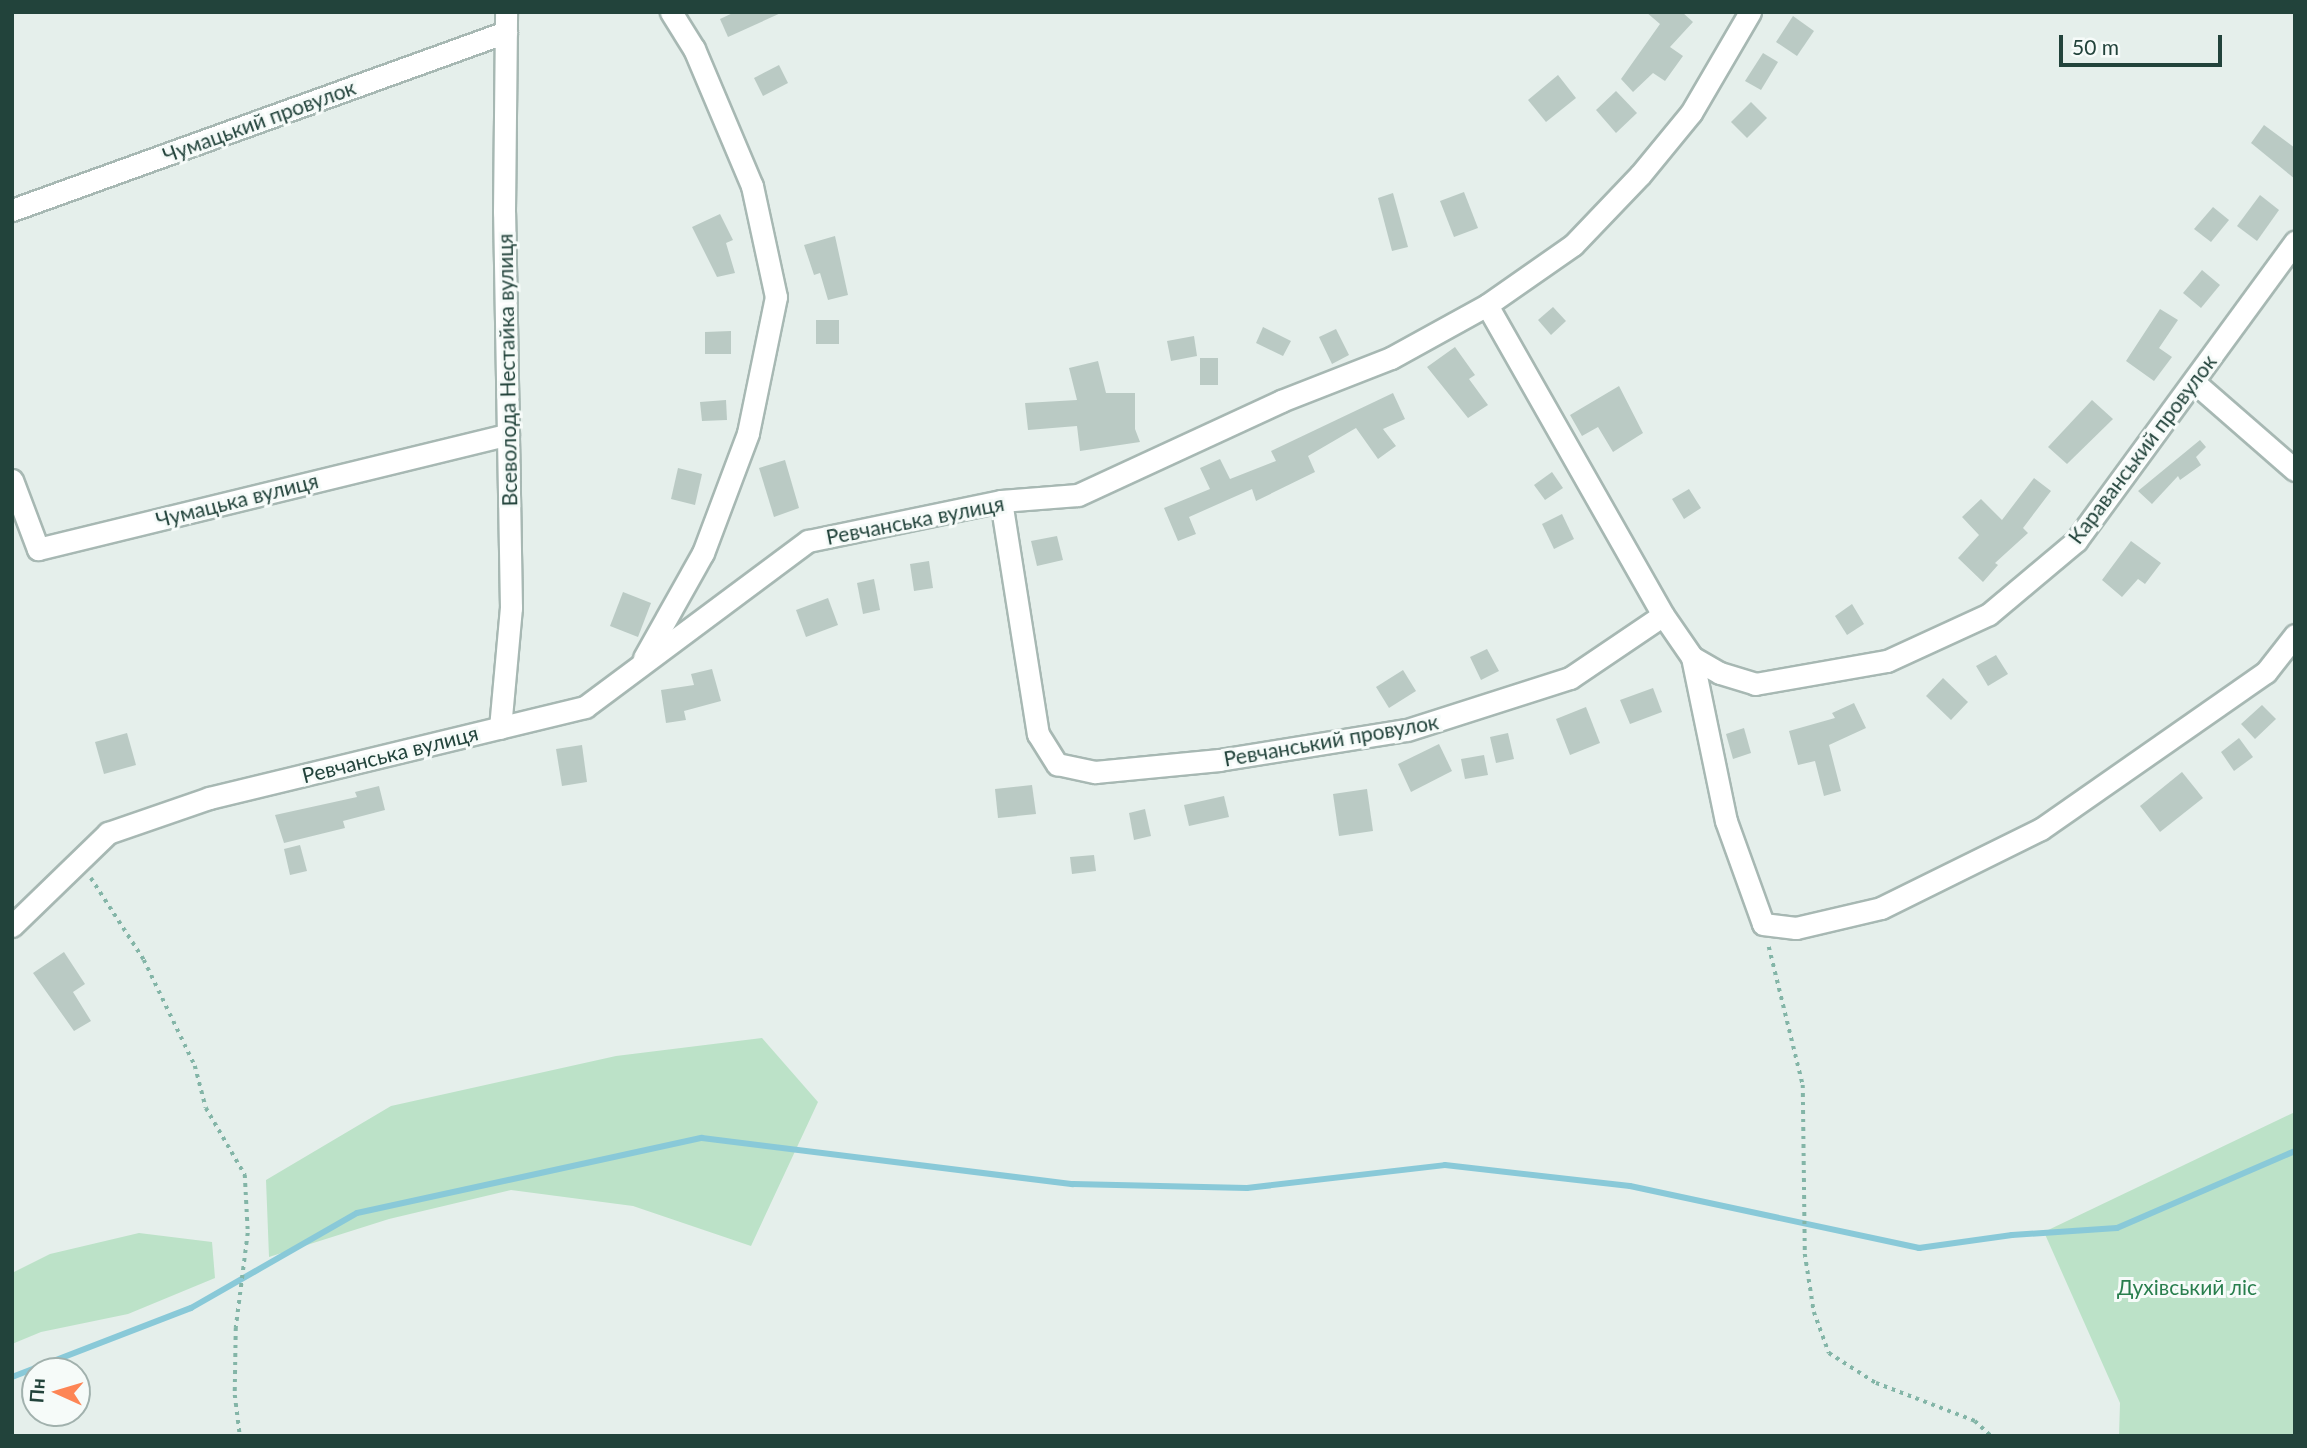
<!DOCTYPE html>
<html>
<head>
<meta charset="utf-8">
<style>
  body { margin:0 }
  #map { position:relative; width:2307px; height:1448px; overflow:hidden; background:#e5efeb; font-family:Lato,sans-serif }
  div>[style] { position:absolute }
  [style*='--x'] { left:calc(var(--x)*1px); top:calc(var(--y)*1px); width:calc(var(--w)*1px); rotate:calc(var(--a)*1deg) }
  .green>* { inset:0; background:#bce2c8 }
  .stream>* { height:6px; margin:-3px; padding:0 3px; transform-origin:3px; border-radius:3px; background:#89c9d8 }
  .building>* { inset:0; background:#bacac4 }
  .path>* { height:3.5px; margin-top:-1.75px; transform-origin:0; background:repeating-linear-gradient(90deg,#83b5a7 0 3.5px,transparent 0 8.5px) }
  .roads { filter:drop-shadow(2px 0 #a7b8b3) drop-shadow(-2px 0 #a7b8b3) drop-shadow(0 2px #a7b8b3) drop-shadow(0 -2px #a7b8b3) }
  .minor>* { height:21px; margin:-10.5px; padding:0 10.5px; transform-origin:10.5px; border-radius:10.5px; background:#fff }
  span { translate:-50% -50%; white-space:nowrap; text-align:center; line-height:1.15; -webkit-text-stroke:6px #f6fbf9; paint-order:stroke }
  .street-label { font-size:21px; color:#22433b }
  .park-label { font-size:21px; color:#287e4d }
  .frame { position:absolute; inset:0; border:14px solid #22433b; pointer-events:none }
  .north { position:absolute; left:21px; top:1357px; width:70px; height:70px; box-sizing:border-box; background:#f6fbf9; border:2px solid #a1b1ad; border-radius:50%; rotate:274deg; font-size:19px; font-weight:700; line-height:28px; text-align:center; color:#22433b }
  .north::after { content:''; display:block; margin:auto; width:24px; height:32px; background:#fd8555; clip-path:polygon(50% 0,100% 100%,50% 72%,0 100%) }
  .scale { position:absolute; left:2059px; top:35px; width:163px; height:32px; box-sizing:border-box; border:4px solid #22433b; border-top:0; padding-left:9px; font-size:21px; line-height:24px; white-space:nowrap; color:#22433b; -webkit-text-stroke:5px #f6fbf9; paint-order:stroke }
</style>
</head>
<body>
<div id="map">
  <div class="green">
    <div style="clip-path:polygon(762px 1038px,818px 1102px,751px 1246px,633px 1206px,511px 1190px,389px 1219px,269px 1257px,266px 1180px,391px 1106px,616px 1056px)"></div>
    <div style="clip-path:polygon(2295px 1112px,2295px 1436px,2119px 1436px,2120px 1403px,2044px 1232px)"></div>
    <div style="clip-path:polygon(139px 1233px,212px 1242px,215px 1278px,128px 1314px,41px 1332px,12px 1344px,12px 1273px,50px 1254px)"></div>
  </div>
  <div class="stream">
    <div style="--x:12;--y:1377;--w:192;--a:-21.1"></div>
    <div style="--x:191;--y:1308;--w:191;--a:-29.8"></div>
    <div style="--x:357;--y:1213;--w:353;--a:-12.3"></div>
    <div style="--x:702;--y:1138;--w:374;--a:7.1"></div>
    <div style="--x:1073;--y:1184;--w:174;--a:1.3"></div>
    <div style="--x:1247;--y:1188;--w:199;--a:-6.6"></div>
    <div style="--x:1445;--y:1165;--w:186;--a:6.5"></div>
    <div style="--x:1630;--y:1186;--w:296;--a:12.1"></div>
    <div style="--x:1919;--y:1248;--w:94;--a:-8"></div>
    <div style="--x:2012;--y:1235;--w:105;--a:-3.8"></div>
    <div style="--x:2117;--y:1228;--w:194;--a:-23.4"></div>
  </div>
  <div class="building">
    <div style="clip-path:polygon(735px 12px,783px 12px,728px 37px,720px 19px)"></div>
    <div style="clip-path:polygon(1646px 12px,1682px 12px,1693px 22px,1670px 47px,1683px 56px,1665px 81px,1653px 73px,1633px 92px,1621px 79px,1660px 24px)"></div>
    <div style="clip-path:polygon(1793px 16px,1814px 31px,1797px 56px,1776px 42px)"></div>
    <div style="clip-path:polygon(1763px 53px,1778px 62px,1761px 90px,1745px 81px)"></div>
    <div style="clip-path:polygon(779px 65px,788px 83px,763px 96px,754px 78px)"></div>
    <div style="clip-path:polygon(1558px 75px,1576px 98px,1546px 122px,1528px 100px)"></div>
    <div style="clip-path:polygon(1616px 91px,1637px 113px,1616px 133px,1596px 110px)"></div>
    <div style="clip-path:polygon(1751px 102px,1767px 118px,1747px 138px,1731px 122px)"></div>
    <div style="clip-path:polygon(2264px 125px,2295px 148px,2295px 179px,2251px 143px)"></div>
    <div style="clip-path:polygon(1464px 192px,1478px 228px,1454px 237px,1440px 201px)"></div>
    <div style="clip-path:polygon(1393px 193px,1408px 247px,1392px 251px,1378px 198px)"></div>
    <div style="clip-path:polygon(2260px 195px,2279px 210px,2257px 241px,2237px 226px)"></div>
    <div style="clip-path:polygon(2213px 207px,2229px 220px,2211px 242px,2194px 229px)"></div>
    <div style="clip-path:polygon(720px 214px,733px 240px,726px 243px,735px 273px,717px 277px,692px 227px)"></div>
    <div style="clip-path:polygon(835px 236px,848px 295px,828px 300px,820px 273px,814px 275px,804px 245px)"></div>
    <div style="clip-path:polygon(2202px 270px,2220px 285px,2201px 308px,2183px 293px)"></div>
    <div style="clip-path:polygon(1553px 307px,1566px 321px,1551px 335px,1538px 320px)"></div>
    <div style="clip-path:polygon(2160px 309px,2178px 320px,2159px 348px,2172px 357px,2154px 381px,2126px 361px)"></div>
    <div style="clip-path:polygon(816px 320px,839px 320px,839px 344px,816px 344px)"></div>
    <div style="clip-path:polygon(1263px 327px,1291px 341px,1283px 356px,1256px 343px)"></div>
    <div style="clip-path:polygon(1336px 329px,1349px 355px,1332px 364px,1319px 337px)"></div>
    <div style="clip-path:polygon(731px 331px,731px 354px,705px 354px,705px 332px)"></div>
    <div style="clip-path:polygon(1194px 336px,1197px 356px,1171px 361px,1167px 341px)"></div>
    <div style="clip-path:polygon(1455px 347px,1475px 375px,1469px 379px,1488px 405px,1468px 418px,1427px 367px)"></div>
    <div style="clip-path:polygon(1200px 358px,1218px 358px,1218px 385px,1200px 385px)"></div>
    <div style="clip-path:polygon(1098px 361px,1106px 393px,1135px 393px,1135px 429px,1140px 442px,1080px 451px,1077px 426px,1028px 430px,1025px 403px,1077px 400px,1069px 368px)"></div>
    <div style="clip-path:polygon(1619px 386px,1643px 433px,1613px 452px,1598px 427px,1582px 436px,1570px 415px)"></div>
    <div style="clip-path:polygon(1393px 393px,1405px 419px,1383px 429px,1396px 446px,1378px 459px,1356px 428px,1308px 456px,1315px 472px,1256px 501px,1252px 489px,1189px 517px,1196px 534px,1178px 541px,1164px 508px,1210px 489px,1200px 468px,1220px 459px,1230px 479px,1276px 461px,1271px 451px)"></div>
    <div style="clip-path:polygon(726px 400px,727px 420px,702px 421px,700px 402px)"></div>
    <div style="clip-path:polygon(2092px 400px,2113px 419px,2067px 464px,2048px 447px)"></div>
    <div style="clip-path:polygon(2200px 440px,2206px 447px,2196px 457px,2201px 465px,2180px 480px,2178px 476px,2152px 504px,2138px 491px)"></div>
    <div style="clip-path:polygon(785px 460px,799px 508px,774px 517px,759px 468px)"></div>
    <div style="clip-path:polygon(678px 468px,702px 474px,695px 505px,671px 499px)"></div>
    <div style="clip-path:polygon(1552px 472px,1563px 488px,1545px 500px,1534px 485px)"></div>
    <div style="clip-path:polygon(2034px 478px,2051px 491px,2023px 528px,2028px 533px,1995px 563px,1998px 565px,1983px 582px,1958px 558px,1979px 535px,1962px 517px,1981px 499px,2002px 520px)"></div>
    <div style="clip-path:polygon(1689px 489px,1701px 508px,1684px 519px,1672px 499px)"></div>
    <div style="clip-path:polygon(1562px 514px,1574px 539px,1554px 549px,1542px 524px)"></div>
    <div style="clip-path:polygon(1057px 536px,1063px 560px,1037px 566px,1031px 541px)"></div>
    <div style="clip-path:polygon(2131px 541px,2161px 563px,2145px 584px,2138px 579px,2122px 597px,2102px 580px)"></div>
    <div style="clip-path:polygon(929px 561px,933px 588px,914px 591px,910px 564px)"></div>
    <div style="clip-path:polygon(874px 579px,880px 610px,863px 614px,857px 583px)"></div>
    <div style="clip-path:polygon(623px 592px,651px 603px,638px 637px,610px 626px)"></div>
    <div style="clip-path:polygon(828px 598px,838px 625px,806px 637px,796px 610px)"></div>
    <div style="clip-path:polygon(1852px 604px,1864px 624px,1847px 635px,1835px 616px)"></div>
    <div style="clip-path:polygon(1487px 649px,1499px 671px,1481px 680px,1470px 657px)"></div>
    <div style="clip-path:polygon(1996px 655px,2008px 674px,1988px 686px,1976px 666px)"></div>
    <div style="clip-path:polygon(712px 669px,721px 701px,684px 711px,686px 720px,666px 723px,661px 690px,694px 685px,691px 674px)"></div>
    <div style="clip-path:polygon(1403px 670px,1416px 691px,1389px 708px,1376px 687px)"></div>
    <div style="clip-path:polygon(1943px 678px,1968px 702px,1951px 720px,1926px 696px)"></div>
    <div style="clip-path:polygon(1653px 688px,1662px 712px,1630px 724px,1620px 700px)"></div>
    <div style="clip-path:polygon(1854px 703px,1866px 728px,1829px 745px,1841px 791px,1824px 796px,1815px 761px,1798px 765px,1789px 731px,1835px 718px,1832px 713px)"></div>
    <div style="clip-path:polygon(2262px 705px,2276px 719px,2255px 739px,2241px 724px)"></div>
    <div style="clip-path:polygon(1586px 707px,1600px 743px,1570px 755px,1556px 719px)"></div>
    <div style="clip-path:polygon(1744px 728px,1751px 753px,1733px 759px,1726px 734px)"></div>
    <div style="clip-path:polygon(127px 733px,136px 765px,104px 774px,95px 742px)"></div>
    <div style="clip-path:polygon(1508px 733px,1514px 759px,1496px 763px,1490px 737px)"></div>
    <div style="clip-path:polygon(2239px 738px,2253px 757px,2234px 771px,2221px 752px)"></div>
    <div style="clip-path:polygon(1439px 744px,1452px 771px,1411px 792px,1398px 764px)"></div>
    <div style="clip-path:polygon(582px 745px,587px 782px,562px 786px,556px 749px)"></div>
    <div style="clip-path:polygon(1484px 755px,1488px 775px,1465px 779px,1461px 759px)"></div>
    <div style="clip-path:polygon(2182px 772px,2203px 798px,2160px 832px,2140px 806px)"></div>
    <div style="clip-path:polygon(1032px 785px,1036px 814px,998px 818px,995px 789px)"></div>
    <div style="clip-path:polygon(379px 786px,385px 810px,343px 821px,345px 828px,284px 843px,275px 815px,357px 797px,355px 792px)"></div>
    <div style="clip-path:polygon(1367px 789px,1373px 831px,1339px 836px,1333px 794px)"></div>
    <div style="clip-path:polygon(1224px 796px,1229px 817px,1189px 826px,1184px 805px)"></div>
    <div style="clip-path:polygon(1145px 809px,1151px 836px,1134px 840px,1129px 813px)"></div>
    <div style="clip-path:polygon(300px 845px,307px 871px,290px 875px,284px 849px)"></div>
    <div style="clip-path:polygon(1094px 855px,1096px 871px,1072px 874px,1070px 857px)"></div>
    <div style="clip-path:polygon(64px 952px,85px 984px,73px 992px,91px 1021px,74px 1031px,33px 973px)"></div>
  </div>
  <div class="path">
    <div style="--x:91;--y:878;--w:98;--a:57.1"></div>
    <div style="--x:144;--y:960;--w:118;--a:64.3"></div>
    <div style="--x:195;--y:1066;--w:43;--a:75.3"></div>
    <div style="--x:206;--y:1108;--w:78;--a:59.8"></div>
    <div style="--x:245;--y:1175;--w:58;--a:87"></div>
    <div style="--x:248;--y:1233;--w:96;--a:97.2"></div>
    <div style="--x:236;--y:1328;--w:67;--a:90.9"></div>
    <div style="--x:235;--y:1395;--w:41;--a:83"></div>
    <div style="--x:1769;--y:947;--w:142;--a:76.2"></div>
    <div style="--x:1803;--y:1085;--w:169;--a:89.3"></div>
    <div style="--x:1805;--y:1254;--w:59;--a:81.2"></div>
    <div style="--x:1814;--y:1312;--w:44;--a:69.9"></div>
    <div style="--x:1829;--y:1353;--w:56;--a:32.6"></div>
    <div style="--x:1876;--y:1383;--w:106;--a:21"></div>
    <div style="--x:1975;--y:1421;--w:22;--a:43"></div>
  </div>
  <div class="roads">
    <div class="minor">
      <div style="--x:12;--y:210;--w:525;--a:-19.82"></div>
      <div style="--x:2194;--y:382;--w:134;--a:41.1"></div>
      <div style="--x:12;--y:480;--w:74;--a:69.4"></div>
      <div style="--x:38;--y:549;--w:484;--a:-13.7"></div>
      <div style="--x:1001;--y:501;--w:236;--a:81"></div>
      <div style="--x:1038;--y:734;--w:36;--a:58"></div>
      <div style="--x:1057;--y:764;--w:39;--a:12"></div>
      <div style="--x:1095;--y:772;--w:125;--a:-5.5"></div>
      <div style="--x:1219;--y:760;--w:190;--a:-9.1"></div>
      <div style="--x:1407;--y:730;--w:171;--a:-17.7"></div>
      <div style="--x:1570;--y:678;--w:112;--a:-34.1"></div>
      <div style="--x:1663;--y:615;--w:356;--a:-119.6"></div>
      <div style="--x:1663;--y:615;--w:51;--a:55.4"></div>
      <div style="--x:1692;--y:657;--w:32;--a:30"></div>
      <div style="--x:1720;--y:673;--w:37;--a:17"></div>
      <div style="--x:1755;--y:684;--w:134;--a:-9.9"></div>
      <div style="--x:1887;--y:661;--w:112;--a:-24.7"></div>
      <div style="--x:1989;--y:614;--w:114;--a:-40"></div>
      <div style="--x:2076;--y:541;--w:371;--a:-53.8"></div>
      <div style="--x:1692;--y:657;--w:167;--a:78.3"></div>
      <div style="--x:1726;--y:821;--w:109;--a:70.2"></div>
      <div style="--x:1763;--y:924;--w:33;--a:7"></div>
      <div style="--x:1796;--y:928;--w:87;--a:-13.2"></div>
      <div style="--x:1881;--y:908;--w:178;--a:-26.3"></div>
      <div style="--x:2041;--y:829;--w:274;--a:-34.9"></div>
      <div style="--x:2266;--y:672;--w:47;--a:-51.9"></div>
      <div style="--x:644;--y:658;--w:120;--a:-60.7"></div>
      <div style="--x:703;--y:553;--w:128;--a:-69.4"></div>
      <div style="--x:748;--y:433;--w:139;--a:-78.4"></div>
      <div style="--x:776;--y:297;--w:114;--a:-102.2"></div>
      <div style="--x:752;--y:186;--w:149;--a:-112.9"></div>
      <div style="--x:694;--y:49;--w:44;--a:-121.9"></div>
      <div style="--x:500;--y:728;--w:121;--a:-84.8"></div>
      <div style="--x:511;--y:608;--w:396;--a:-91"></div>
      <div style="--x:504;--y:212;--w:200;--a:-89.4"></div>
      <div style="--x:12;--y:926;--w:134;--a:-44.1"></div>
      <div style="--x:108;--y:833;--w:107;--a:-19.1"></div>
      <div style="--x:209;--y:798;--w:387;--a:-13.6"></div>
      <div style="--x:585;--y:707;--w:278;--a:-36.7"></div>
      <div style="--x:808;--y:541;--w:197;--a:-11.7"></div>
      <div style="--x:1001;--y:501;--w:77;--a:-4.5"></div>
      <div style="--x:1078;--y:495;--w:224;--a:-24.8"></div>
      <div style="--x:1281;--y:401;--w:118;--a:-21.4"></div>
      <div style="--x:1391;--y:358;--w:110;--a:-28.9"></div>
      <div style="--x:1487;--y:305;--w:105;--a:-34.9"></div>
      <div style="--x:1573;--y:245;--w:97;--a:-46.3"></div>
      <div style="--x:1640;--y:175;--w:80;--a:-50.6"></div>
      <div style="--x:1691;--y:113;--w:117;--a:-59.7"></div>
    </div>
  </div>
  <div class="street-label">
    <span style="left:259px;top:121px;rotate:-20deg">Чумацький провулок</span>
    <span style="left:507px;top:370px;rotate:-91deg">Всеволода Нестайка вулиця</span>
    <span style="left:2142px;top:449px;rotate:-53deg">Караванський провулок</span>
    <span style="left:237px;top:500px;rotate:-14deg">Чумацька вулиця</span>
    <span style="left:915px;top:520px;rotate:-11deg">Ревчанська вулиця</span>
    <span style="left:1331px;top:740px;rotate:-10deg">Ревчанський провулок</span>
    <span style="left:390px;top:754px;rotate:-14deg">Ревчанська вулиця</span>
  </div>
  <div class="park-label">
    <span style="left:2187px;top:1287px">Духівський ліс</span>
  </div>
  <div class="frame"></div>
  <div class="north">Пн</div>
  <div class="scale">50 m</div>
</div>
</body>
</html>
